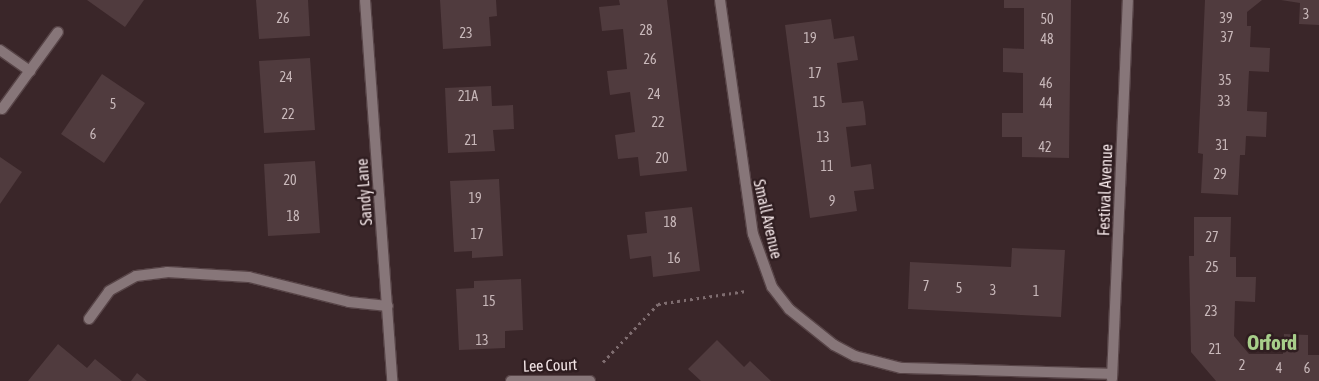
<!DOCTYPE html>
<html>
<head>
<meta charset="utf-8">
<style>
  body { margin:0 }
  #map { position:relative; width:1319px; height:381px; overflow:hidden; background:#3a2629; font-family:"Asap Condensed",sans-serif }
  div>[style] { position:absolute }
  [style*='--x'] { left:calc(var(--x)*1px); top:calc(var(--y)*1px); width:calc(var(--w)*1px); rotate:calc(var(--a)*1deg) }
  .building>* { inset:0; background:#503b3e }
  .path>* { height:3px; margin-top:-1.5px; transform-origin:0; background:repeating-linear-gradient(90deg,#7f6d70 0 2.5px,transparent 0 6.5px) }
  .roads { filter:drop-shadow(1px 0 #574447) drop-shadow(-1px 0 #574447) drop-shadow(0 1px #574447) drop-shadow(0 -1px #574447) }
  .lane>* { height:10px; margin:-5px; padding:0 5px; transform-origin:5px; border-radius:5px; background:#877679 }
  .street>* { height:10px; margin:-5px; padding:0 5px; transform-origin:5px; border-radius:5px; background:#877679 }
  span { translate:-50% -50%; white-space:nowrap; text-align:center; line-height:1.15; -webkit-text-stroke:5px #2f1d20; paint-order:stroke }
  .number-label { font-size:14px; color:#c8b8ba }
  .number-label span { -webkit-text-stroke-width:0 }
  .street-label { font-size:16px; color:#f0e2e4 }
  .district-label { font-size:21px; color:#a7ce8a; font-weight:700 }
</style>
</head>
<body>
<div id="map">
  <div class="building">
    <div style="clip-path:polygon(87px 0,144px 0,125px 27px)"></div>
    <div style="clip-path:polygon(256px 0,308px 0,310px 36px,259px 39px)"></div>
    <div style="clip-path:polygon(440px 0,496px 0,497px 16px,489px 17px,491px 46px,443px 49px)"></div>
    <div style="clip-path:polygon(619px 0,667px 0,687px 171px,640px 176px,638px 157px,618px 159px,615px 135px,635px 132px,630px 92px,610px 95px,607px 71px,627px 69px,623px 29px,602px 31px,599px 7px,620px 5px)"></div>
    <div style="clip-path:polygon(1004px 0,1071px 0,1069px 158px,1022px 157px,1022px 137px,1002px 137px,1002px 113px,1023px 113px,1023px 73px,1003px 72px,1003px 48px,1024px 49px,1024px 8px,1004px 8px)"></div>
    <div style="clip-path:polygon(1205px 0,1262px 0,1247px 12px,1247px 26px,1251px 26px,1250px 47px,1270px 48px,1269px 72px,1249px 71px,1247px 111px,1267px 112px,1266px 137px,1246px 136px,1245px 155px,1240px 155px,1238px 195px,1201px 193px,1203px 154px,1198px 153px)"></div>
    <div style="clip-path:polygon(1281px 0,1319px 0,1319px 25px,1299px 24px,1300px 3px)"></div>
    <div style="clip-path:polygon(831px 19px,834px 39px,854px 36px,858px 60px,837px 63px,842px 103px,863px 101px,865px 113px,866px 125px,846px 127px,851px 167px,871px 164px,874px 189px,854px 191px,857px 211px,810px 218px,785px 25px)"></div>
    <div style="clip-path:polygon(310px 58px,315px 130px,264px 133px,259px 61px)"></div>
    <div style="clip-path:polygon(102px 74px,145px 103px,104px 163px,61px 134px)"></div>
    <div style="clip-path:polygon(491px 86px,492px 106px,513px 105px,514px 129px,493px 130px,495px 151px,448px 153px,445px 88px)"></div>
    <div style="clip-path:polygon(0 157px,22px 172px,0 204px)"></div>
    <div style="clip-path:polygon(315px 161px,320px 233px,268px 236px,264px 164px)"></div>
    <div style="clip-path:polygon(499px 179px,503px 256px,472px 258px,472px 251px,454px 252px,450px 181px)"></div>
    <div style="clip-path:polygon(692px 207px,700px 271px,653px 277px,651px 256px,630px 259px,627px 235px,647px 233px,645px 212px)"></div>
    <div style="clip-path:polygon(1194px 217px,1231px 217px,1230px 257px,1236px 257px,1236px 277px,1256px 277px,1255px 302px,1235px 301px,1234px 336px,1249px 354px,1283px 354px,1284px 334px,1308px 335px,1308px 355px,1319px 355px,1319px 381px,1216px 381px,1191px 352px,1189px 256px,1194px 256px)"></div>
    <div style="clip-path:polygon(1012px 248px,1065px 250px,1061px 317px,908px 309px,910px 262px,1011px 267px)"></div>
    <div style="clip-path:polygon(521px 279px,523px 330px,505px 331px,505px 348px,459px 350px,456px 289px,474px 288px,474px 281px)"></div>
    <div style="clip-path:polygon(717px 340px,744px 367px,750px 361px,771px 381px,701px 381px,688px 369px)"></div>
    <div style="clip-path:polygon(58px 344px,87px 368px,95px 359px,122px 381px,28px 381px)"></div>
    <div style="clip-path:polygon(137px 373px,147px 381px,131px 381px)"></div>
  </div>
  <div class="path">
    <div style="--x:603;--y:362;--w:80;--a:-46.5"></div>
    <div style="--x:658;--y:304;--w:89;--a:-8.4"></div>
  </div>
  <div class="roads">
    <div class="lane">
      <div style="--x:89;--y:319;--w:34;--a:-54"></div>
      <div style="--x:109;--y:291;--w:31;--a:-29"></div>
      <div style="--x:136;--y:276;--w:31;--a:-7"></div>
      <div style="--x:167;--y:272;--w:82;--a:3.5"></div>
      <div style="--x:249;--y:277;--w:103;--a:14"></div>
      <div style="--x:349;--y:302;--w:39;--a:6"></div>
      <div style="--x:511;--y:381;--w:79;--a:0"></div>
    </div>
    <div class="street">
      <div style="--x:365;--y:0;--w:382;--a:85.9"></div>
      <div style="--x:720;--y:0;--w:236;--a:82"></div>
      <div style="--x:753;--y:234;--w:56;--a:70.3"></div>
      <div style="--x:772;--y:287;--w:28;--a:52"></div>
      <div style="--x:789;--y:309;--w:58;--a:38.7"></div>
      <div style="--x:834;--y:345;--w:24;--a:28"></div>
      <div style="--x:855;--y:356;--w:48;--a:14.6"></div>
      <div style="--x:901;--y:368;--w:211;--a:1.6"></div>
      <div style="--x:0;--y:50;--w:37;--a:35"></div>
      <div style="--x:2;--y:109;--w:95;--a:-54"></div>
      <div style="--x:1112;--y:379;--w:379;--a:-87.6"></div>
    </div>
  </div>
  <div class="number-label">
    <span style="left:1306px;top:14px">3</span>
    <span style="left:283px;top:18px">26</span>
    <span style="left:1226px;top:18px">39</span>
    <span style="left:1047px;top:19px">50</span>
    <span style="left:646px;top:30px">28</span>
    <span style="left:466px;top:33px">23</span>
    <span style="left:1227px;top:37px">37</span>
    <span style="left:810px;top:38px">19</span>
    <span style="left:1047px;top:39px">48</span>
    <span style="left:650px;top:59px">26</span>
    <span style="left:815px;top:73px">17</span>
    <span style="left:286px;top:77px">24</span>
    <span style="left:1225px;top:80px">35</span>
    <span style="left:1046px;top:83px">46</span>
    <span style="left:654px;top:94px">24</span>
    <span style="left:468px;top:96px">21A</span>
    <span style="left:1224px;top:101px">33</span>
    <span style="left:819px;top:102px">15</span>
    <span style="left:1046px;top:103px">44</span>
    <span style="left:113px;top:104px">5</span>
    <span style="left:288px;top:114px">22</span>
    <span style="left:658px;top:122px">22</span>
    <span style="left:93px;top:134px">6</span>
    <span style="left:823px;top:137px">13</span>
    <span style="left:471px;top:140px">21</span>
    <span style="left:1222px;top:145px">31</span>
    <span style="left:1045px;top:147px">42</span>
    <span style="left:662px;top:158px">20</span>
    <span style="left:827px;top:166px">11</span>
    <span style="left:1220px;top:174px">29</span>
    <span style="left:290px;top:180px">20</span>
    <span style="left:475px;top:198px">19</span>
    <span style="left:832px;top:201px">9</span>
    <span style="left:293px;top:216px">18</span>
    <span style="left:670px;top:222px">18</span>
    <span style="left:477px;top:234px">17</span>
    <span style="left:1212px;top:237px">27</span>
    <span style="left:674px;top:258px">16</span>
    <span style="left:1212px;top:267px">25</span>
    <span style="left:926px;top:286px">7</span>
    <span style="left:959px;top:288px">5</span>
    <span style="left:993px;top:290px">3</span>
    <span style="left:1036px;top:291px">1</span>
    <span style="left:489px;top:301px">15</span>
    <span style="left:1211px;top:311px">23</span>
    <span style="left:482px;top:340px">13</span>
    <span style="left:1215px;top:349px">21</span>
    <span style="left:1242px;top:365px">2</span>
    <span style="left:1279px;top:368px">4</span>
    <span style="left:1307px;top:368px">6</span>
  </div>
  <div class="street-label">
    <span style="left:1105px;top:190px;rotate:-88deg">Festival Avenue</span>
    <span style="left:364px;top:192px;rotate:-94deg">Sandy Lane</span>
    <span style="left:768px;top:219px;rotate:77deg">Small Avenue</span>
    <span style="left:550px;top:365px;rotate:-2deg">Lee Court</span>
  </div>
  <div class="district-label">
    <span style="left:1272px;top:342px">Orford</span>
  </div>
</div>
</body>
</html>
